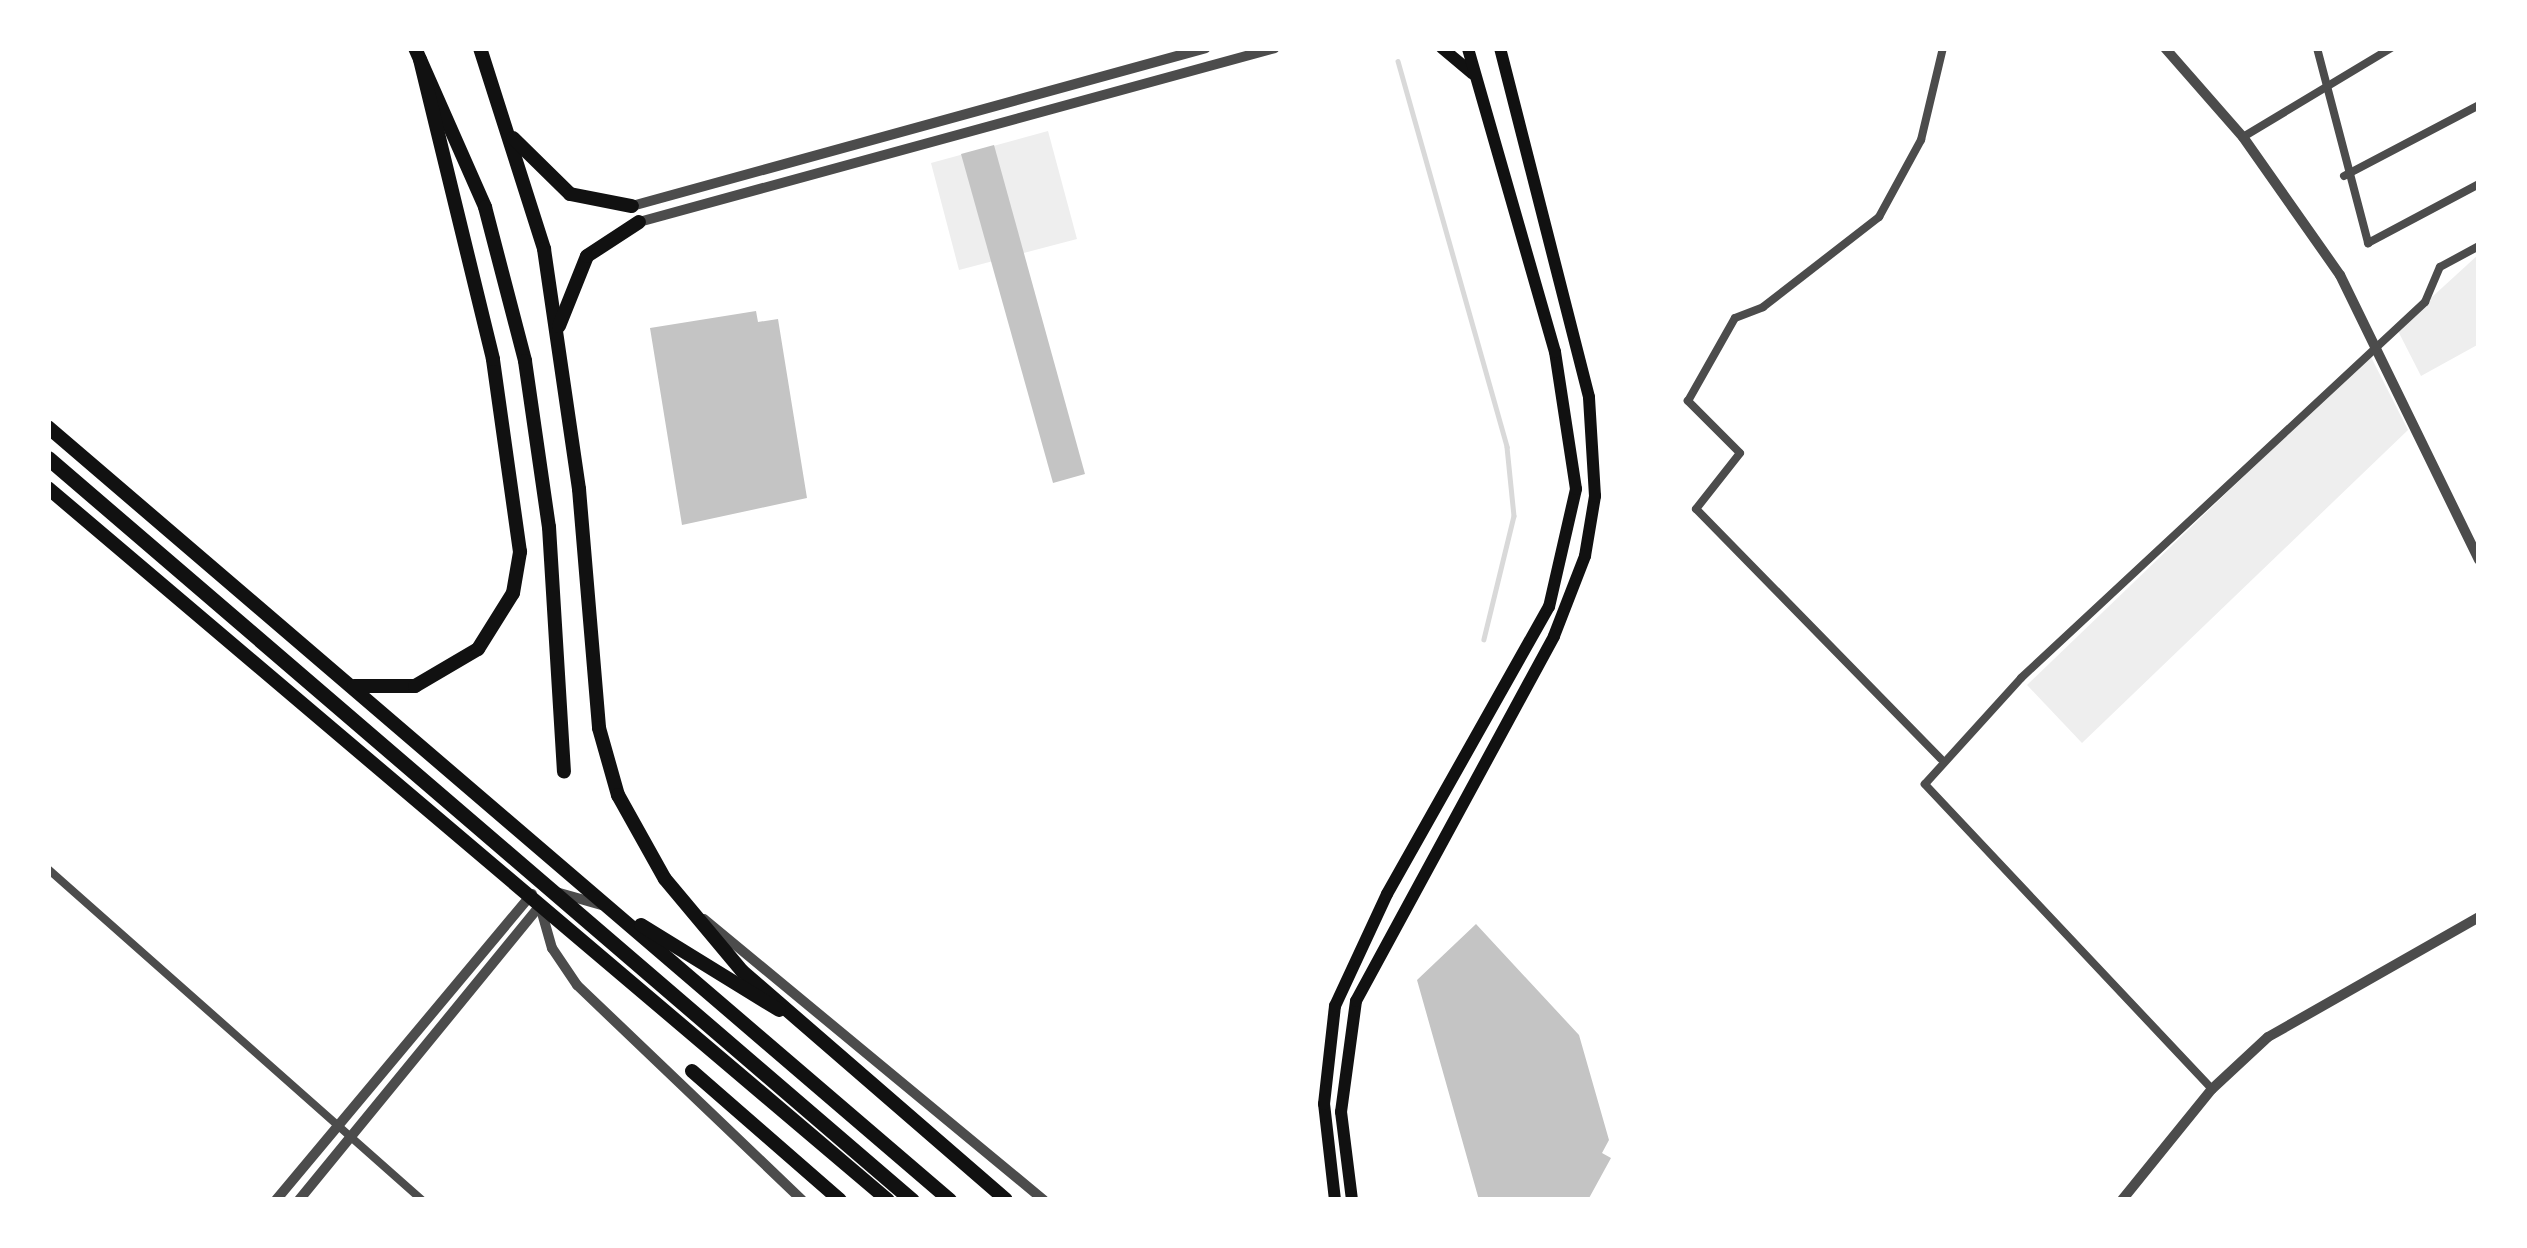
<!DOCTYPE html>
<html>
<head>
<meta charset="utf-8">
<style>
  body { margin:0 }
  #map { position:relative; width:2527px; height:1248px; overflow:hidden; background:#fff; font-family:"Work Sans",sans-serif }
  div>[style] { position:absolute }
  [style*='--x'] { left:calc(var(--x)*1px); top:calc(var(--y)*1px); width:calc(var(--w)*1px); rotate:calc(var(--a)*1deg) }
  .green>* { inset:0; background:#eee }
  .stream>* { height:4.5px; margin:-2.25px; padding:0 2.25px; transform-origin:2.25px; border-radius:2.25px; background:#d9d9d9 }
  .building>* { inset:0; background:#c4c4c4 }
  .minor>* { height:8px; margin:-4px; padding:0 4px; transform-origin:4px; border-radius:4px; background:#4c4c4c }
  .tertiary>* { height:10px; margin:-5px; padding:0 5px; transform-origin:5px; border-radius:5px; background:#4c4c4c }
  .secondary>* { height:12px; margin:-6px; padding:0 6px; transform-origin:6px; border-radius:6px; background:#111 }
  .primary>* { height:14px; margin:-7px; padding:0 7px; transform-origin:7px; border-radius:7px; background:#111 }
  .trunk>* { height:14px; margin:-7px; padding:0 7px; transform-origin:7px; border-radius:7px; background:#111 }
  .motorway>* { height:15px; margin:-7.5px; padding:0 7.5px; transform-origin:7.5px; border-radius:7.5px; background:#111 }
  span { translate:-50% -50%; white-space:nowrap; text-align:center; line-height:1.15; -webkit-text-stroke:9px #fff; paint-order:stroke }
  .frame { position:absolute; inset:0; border:51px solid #fff; pointer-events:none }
</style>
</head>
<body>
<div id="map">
  <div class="green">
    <div style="clip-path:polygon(1048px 131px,1077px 239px,959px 270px,931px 163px)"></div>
    <div style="clip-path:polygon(2479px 254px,2479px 344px,2421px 376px,2397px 329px)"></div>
    <div style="clip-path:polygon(2370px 355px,2408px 430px,2082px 743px,2027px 685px)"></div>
  </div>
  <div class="stream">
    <div style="--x:1398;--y:61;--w:401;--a:74.2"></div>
    <div style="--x:1507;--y:447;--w:69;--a:84.2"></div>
    <div style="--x:1514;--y:516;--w:127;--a:103.7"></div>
  </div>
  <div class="building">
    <div style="clip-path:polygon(994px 145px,1085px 474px,1053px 483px,961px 154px)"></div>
    <div style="clip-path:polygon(756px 311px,758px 322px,778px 319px,807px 498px,682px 525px,650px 328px)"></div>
    <div style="clip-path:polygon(1476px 924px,1579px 1035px,1609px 1140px,1602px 1153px,1611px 1158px,1588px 1200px,1479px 1200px,1417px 980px)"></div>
  </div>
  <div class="minor">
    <div style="--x:2317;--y:48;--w:202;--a:75.3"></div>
    <div style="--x:2368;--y:243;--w:126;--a:-28"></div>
    <div style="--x:2243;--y:137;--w:173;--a:-31"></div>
    <div style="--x:2344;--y:176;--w:153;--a:-27.7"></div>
    <div style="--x:1941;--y:759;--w:350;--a:-134.4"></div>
    <div style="--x:1696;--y:509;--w:71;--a:-51.8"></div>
    <div style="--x:1740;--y:453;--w:74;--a:-135"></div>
    <div style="--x:1688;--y:401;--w:95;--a:-60.5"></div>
    <div style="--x:1735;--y:318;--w:30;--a:-21"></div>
    <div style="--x:1763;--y:307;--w:147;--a:-37.8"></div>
    <div style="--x:1879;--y:217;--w:88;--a:-61.4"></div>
    <div style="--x:1921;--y:140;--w:95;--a:-76.6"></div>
    <div style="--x:48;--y:869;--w:499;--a:41.5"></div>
    <div style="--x:2212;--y:1089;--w:419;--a:-133.3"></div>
    <div style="--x:1925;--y:784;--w:143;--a:-47.8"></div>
    <div style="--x:2021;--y:678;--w:552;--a:-42.94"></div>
    <div style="--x:2425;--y:302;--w:38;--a:-67"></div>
    <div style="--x:2440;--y:267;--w:44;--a:-28.3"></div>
  </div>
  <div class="tertiary">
    <div style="--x:2165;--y:48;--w:118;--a:48.8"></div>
    <div style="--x:2243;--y:137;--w:169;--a:54.9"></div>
    <div style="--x:2340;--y:275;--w:317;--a:64"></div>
    <div style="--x:632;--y:206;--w:595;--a:-15.39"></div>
    <div style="--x:639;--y:222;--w:659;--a:-15.3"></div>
    <div style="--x:556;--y:892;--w:48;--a:15.8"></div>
    <div style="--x:540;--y:906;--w:44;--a:74.1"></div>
    <div style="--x:552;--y:948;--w:45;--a:56"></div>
    <div style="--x:577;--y:985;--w:311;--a:43.7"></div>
    <div style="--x:704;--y:919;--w:441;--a:39.6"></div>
    <div style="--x:276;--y:1200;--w:399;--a:-50.1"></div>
    <div style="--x:299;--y:1200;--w:380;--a:-50.7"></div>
    <div style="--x:2122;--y:1200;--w:143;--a:-51"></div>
    <div style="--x:2212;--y:1089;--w:76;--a:-42.9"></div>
    <div style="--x:2268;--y:1037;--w:243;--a:-29.6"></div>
  </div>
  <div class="secondary">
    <div style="--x:1442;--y:48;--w:40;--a:40"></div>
    <div style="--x:1335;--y:1200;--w:97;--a:-96.5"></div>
    <div style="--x:1324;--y:1104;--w:99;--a:-83.6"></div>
    <div style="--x:1335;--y:1006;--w:123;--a:-65.1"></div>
    <div style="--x:1387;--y:894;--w:330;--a:-60.6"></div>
    <div style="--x:1549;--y:607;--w:121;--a:-77.1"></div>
    <div style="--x:1576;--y:489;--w:139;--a:-98.7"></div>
    <div style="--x:1555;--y:352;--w:316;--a:-106"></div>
    <div style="--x:1352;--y:1200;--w:89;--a:-97.1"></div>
    <div style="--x:1341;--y:1112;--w:112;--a:-82.3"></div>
    <div style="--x:1356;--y:1001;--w:415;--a:-61.5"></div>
    <div style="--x:1554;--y:636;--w:86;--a:-68.8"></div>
    <div style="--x:1585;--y:556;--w:61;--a:-80.5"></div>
    <div style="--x:1595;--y:496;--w:99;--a:-93.5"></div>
    <div style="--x:1589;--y:397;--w:360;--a:-104.3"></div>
  </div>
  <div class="primary">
    <div style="--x:415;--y:48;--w:174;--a:66.2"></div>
    <div style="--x:485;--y:207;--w:159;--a:75.4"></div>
    <div style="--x:525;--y:361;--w:168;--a:81.8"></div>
    <div style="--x:549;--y:527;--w:245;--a:86.5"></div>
    <div style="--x:480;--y:48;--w:211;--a:72.3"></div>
    <div style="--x:544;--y:249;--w:243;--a:81.7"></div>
    <div style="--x:579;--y:489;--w:240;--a:85.2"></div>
    <div style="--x:599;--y:728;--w:70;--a:74.2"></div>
    <div style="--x:618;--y:795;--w:96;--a:60.8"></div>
    <div style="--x:665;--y:879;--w:120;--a:50.1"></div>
    <div style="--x:742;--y:971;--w:349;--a:40.9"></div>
    <div style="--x:513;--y:138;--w:80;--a:44.5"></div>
    <div style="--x:570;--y:194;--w:63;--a:11"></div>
    <div style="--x:559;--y:326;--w:75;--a:-68.2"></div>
    <div style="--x:587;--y:256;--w:62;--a:-33.2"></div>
    <div style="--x:692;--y:1071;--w:196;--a:41.1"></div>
  </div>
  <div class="trunk">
    <div style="--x:48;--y:427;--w:1188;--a:40.6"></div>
    <div style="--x:48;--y:488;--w:1101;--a:40.29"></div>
    <div style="--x:354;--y:686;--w:61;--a:0"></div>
    <div style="--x:415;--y:686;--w:73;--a:-30.4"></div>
    <div style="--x:478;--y:649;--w:66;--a:-58"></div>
    <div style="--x:513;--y:593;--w:42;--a:-80.3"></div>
    <div style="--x:520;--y:552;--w:195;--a:-98"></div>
    <div style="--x:493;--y:359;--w:308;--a:-103.7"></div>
    <div style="--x:641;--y:925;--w:162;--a:31.6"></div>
  </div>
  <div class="motorway">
    <div style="--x:48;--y:458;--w:1139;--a:40.66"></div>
  </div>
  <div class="frame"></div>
</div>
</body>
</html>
